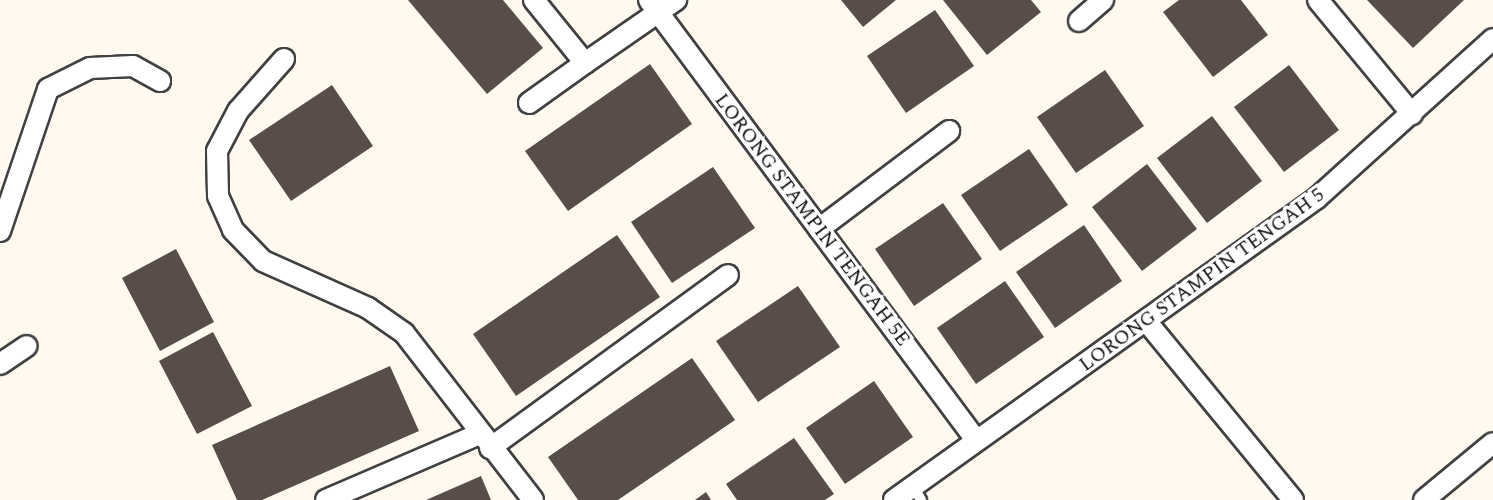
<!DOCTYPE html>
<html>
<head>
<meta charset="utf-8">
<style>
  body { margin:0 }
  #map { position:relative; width:1493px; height:500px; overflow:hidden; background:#fff9ef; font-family:Spectral,serif }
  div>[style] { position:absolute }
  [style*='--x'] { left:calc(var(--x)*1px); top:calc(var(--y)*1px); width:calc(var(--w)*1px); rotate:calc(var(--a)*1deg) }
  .building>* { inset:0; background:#584d49 }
  .roads { filter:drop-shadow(2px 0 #414141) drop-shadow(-2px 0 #414141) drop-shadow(0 2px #414141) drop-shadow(0 -2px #414141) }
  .lane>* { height:10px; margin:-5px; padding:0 5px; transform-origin:5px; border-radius:5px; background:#fff }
  .street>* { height:20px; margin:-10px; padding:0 10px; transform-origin:10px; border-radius:10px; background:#fff }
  span { translate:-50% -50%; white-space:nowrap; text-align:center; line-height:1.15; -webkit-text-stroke:6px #fff; paint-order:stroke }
  .street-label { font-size:20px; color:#0e0e0e }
</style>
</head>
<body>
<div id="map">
  <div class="building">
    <div style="clip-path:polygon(408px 0,503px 0,543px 48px,487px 94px)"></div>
    <div style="clip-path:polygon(841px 0,896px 0,863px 27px)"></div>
    <div style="clip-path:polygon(943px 0,1031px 0,1041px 12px,987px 55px)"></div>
    <div style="clip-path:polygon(1179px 0,1241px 0,1268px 35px,1213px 77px,1163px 12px)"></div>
    <div style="clip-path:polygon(1367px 0,1464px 0,1413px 48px)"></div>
    <div style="clip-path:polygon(935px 10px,974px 66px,906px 113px,867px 56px)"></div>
    <div style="clip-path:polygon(650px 64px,692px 124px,568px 211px,525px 151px)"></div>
    <div style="clip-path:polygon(1289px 65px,1339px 130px,1284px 172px,1234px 107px)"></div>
    <div style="clip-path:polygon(1105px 70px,1144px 126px,1076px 173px,1037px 117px)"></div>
    <div style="clip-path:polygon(332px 85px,373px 146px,291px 201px,249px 140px)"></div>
    <div style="clip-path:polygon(1212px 116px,1262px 181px,1207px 223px,1157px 158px)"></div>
    <div style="clip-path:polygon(1029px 149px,1068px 205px,1000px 251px,961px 195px)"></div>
    <div style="clip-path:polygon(1147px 164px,1197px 229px,1142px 271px,1092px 207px)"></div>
    <div style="clip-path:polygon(713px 167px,755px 228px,672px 283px,631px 222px)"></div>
    <div style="clip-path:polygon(943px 203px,982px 259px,914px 306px,875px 249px)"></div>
    <div style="clip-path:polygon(1084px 225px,1122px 281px,1055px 328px,1016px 272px)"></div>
    <div style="clip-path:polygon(617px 235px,660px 297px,516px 396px,473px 334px)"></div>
    <div style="clip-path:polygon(176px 249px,214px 322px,160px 351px,122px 278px)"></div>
    <div style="clip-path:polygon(1005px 281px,1044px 337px,976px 384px,937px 328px)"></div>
    <div style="clip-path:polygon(798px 286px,840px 347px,758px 402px,716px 341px)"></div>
    <div style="clip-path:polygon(213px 332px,252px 406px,197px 434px,159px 361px)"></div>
    <div style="clip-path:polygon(692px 358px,735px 420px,618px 500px,578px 500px,548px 457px)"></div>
    <div style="clip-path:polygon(390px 366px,419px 431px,262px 500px,237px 500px,212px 445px)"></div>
    <div style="clip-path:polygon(874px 381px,913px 437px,845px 484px,806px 428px)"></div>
    <div style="clip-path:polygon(794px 438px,834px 494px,825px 500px,737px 500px,726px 484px)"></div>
    <div style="clip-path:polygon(481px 476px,491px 500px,426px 500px)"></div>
    <div style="clip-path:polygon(706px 492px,711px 500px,695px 500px)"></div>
  </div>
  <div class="roads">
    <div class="lane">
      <div style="--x:913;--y:486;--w:16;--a:60"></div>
    </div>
    <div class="street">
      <div style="--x:534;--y:0;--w:81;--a:51"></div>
      <div style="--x:585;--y:63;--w:111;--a:-34.7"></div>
      <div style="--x:649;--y:0;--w:548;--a:53.38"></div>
      <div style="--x:1318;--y:0;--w:148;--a:50.5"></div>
      <div style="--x:1079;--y:21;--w:32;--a:-41"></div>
      <div style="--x:284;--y:59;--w:69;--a:131.5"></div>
      <div style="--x:238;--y:111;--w:45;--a:117.7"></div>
      <div style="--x:217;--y:151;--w:45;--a:88.7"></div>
      <div style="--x:218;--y:196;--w:37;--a:66"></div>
      <div style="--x:233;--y:230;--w:43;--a:45.9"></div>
      <div style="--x:263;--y:261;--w:115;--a:24.1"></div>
      <div style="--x:368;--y:308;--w:44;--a:34.8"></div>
      <div style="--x:404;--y:333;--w:211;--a:52.3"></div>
      <div style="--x:529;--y:103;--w:69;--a:-35.5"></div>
      <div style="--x:819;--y:229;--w:163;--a:-37"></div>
      <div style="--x:0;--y:231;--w:150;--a:-71.3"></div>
      <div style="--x:48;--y:89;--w:47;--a:-26.6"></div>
      <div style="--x:90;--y:68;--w:43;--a:-2.7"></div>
      <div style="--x:133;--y:66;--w:31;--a:29"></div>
      <div style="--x:1147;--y:322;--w:230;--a:50.6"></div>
      <div style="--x:0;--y:364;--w:32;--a:-34"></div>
      <div style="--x:490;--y:448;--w:294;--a:-36"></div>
      <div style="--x:326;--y:500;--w:167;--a:-23.3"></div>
      <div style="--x:894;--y:500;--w:520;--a:-35.52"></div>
      <div style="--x:1317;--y:198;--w:237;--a:-42.1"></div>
      <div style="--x:1424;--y:500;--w:89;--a:-39.6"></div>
    </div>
  </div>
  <div class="street-label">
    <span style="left:812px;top:220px;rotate:53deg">LORONG STAMPIN TENGAH 5E</span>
    <span style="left:1202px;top:280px;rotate:-36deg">LORONG STAMPIN TENGAH 5</span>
  </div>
</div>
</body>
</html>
